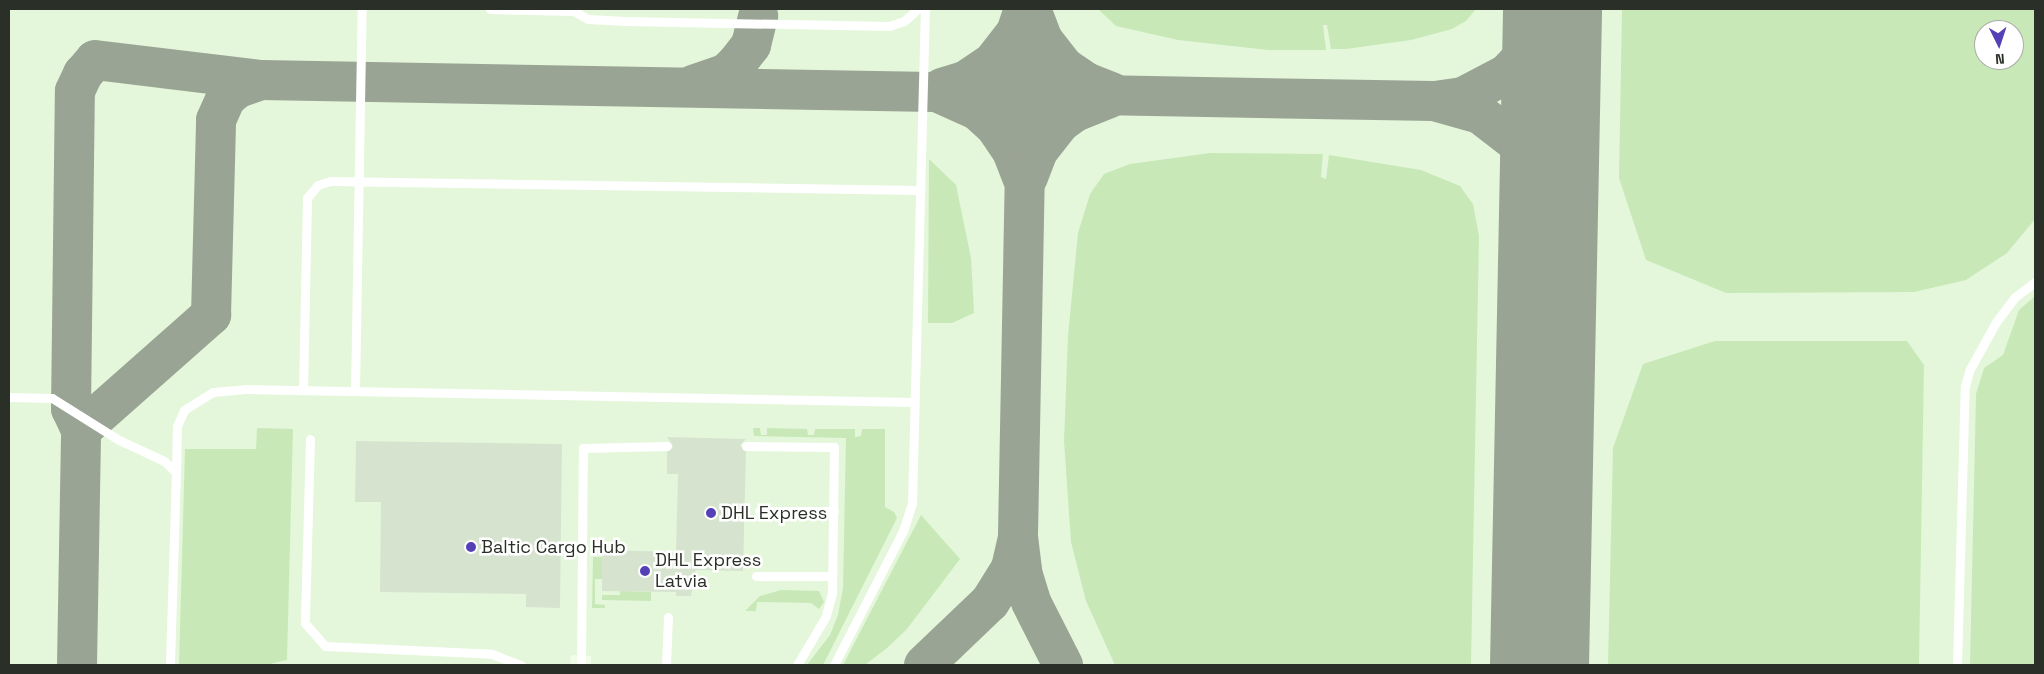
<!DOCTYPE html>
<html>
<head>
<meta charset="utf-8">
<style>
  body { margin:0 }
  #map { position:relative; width:2044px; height:674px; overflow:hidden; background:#f0fee9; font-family:"Space Grotesk",sans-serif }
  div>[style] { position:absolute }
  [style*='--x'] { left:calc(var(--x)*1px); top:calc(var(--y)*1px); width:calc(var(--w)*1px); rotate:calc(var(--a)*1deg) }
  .built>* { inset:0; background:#e4f7db }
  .green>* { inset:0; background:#c8e9b7 }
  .taxiway>* { height:40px; margin:-20px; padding:0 20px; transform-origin:20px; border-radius:20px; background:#9aa494 }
  .runway>* { height:99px; margin:-49.5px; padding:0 49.5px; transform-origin:49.5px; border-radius:49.5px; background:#9aa494 }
  .building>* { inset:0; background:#d6e4cf }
  .lane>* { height:9px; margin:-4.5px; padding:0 4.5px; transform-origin:4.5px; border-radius:4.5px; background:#fff }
  .dots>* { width:14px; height:14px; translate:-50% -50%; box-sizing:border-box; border:2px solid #fff; border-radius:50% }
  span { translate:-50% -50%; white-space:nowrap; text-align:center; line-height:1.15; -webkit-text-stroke:5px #fff; paint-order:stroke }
  .poi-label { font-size:18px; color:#2a2f27 }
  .left { translate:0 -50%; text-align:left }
  .frame { position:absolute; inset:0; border:10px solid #2a2f27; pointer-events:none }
  .north { position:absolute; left:1974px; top:20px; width:50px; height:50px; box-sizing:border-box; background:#fff; border:1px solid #aaaca9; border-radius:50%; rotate:176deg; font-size:14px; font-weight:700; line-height:20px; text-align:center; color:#2a2f27 }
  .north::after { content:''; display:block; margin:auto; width:18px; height:22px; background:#5540b8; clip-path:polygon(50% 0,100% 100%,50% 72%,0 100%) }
</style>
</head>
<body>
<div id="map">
  <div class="built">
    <div style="clip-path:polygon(evenodd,9px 9px,2035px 9px,2035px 665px,591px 665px,591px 656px,571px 655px,570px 665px,9px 665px,9px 9px,1984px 30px,2014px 30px,2014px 60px,1984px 60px,1984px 30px)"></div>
  </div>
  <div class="green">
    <div style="clip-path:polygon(1098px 9px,1476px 9px,1466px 21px,1452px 29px,1411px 40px,1346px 49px,1331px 49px,1327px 25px,1323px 25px,1326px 50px,1268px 50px,1178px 40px,1116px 26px)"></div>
    <div style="clip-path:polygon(evenodd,1622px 9px,2035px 9px,2035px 219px,2007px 253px,1966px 280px,1914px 292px,1726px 293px,1646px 260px,1619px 178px,1622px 9px,1984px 30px,2014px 30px,2014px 60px,1984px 60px,1984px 30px)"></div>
    <div style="clip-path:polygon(1210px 153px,1323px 154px,1321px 177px,1326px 179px,1329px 155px,1421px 170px,1460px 186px,1473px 204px,1479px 236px,1471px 665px,1115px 665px,1086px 601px,1071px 542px,1064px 441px,1068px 336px,1078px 233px,1090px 194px,1104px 174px,1130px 164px)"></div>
    <div style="clip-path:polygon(929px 159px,956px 185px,971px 258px,974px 313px,952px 323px,928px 323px)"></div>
    <div style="clip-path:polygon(2035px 296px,2035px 665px,1970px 665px,1976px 394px,1984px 368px,2003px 355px,2019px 310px)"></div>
    <div style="clip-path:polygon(1715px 341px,1907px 341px,1924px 365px,1919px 665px,1608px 665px,1613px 448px,1643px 364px)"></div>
    <div style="clip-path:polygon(257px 428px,293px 429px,287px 660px,266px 665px,179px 665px,185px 449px,256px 449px)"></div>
    <div style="clip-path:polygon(753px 428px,760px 428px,761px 435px,767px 435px,767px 428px,807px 429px,808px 435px,814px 435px,815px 429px,855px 429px,855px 437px,861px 436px,862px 429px,885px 429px,885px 507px,894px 512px,897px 518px,823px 665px,807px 665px,830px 635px,838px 615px,843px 588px,846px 438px,754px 436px)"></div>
    <div style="clip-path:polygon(921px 515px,960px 559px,907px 629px,887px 648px,865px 665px,843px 665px)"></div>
    <div style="clip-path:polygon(593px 557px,602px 557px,602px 579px,595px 579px,595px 604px,605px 605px,605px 608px,592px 608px)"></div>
    <div style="clip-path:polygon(781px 590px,819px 591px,824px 602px,819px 609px,811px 603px,757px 602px,756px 611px,745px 611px,760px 596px)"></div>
    <div style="clip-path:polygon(620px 591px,651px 592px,651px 601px,602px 600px,602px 595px,620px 595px)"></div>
  </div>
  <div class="taxiway">
    <div style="--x:1028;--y:9;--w:528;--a:91.09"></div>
    <div style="--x:1018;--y:537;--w:35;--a:83"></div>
    <div style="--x:1022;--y:572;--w:31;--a:73"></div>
    <div style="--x:1031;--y:602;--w:71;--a:63.1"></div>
    <div style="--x:1031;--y:9;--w:33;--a:69"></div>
    <div style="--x:1043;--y:40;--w:34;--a:52"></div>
    <div style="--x:1064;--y:67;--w:29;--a:34"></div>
    <div style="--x:1088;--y:83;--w:26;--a:21"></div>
    <div style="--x:693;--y:85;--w:36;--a:-19"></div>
    <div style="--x:727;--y:73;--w:14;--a:-45"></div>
    <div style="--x:737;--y:63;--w:23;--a:-52"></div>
    <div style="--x:751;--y:45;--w:30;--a:-76"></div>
    <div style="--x:942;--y:88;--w:24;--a:-17"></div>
    <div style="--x:965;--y:81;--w:34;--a:-34"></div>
    <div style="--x:993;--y:62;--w:37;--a:-52"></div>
    <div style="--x:1016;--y:33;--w:25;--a:-72"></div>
    <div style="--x:941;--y:94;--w:39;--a:24"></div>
    <div style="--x:977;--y:110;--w:24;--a:42"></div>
    <div style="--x:995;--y:126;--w:30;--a:56"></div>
    <div style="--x:1012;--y:151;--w:28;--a:69"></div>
    <div style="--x:1435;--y:101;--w:28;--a:-8"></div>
    <div style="--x:1463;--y:97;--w:50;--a:-27.6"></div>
    <div style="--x:1507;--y:74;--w:38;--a:-47"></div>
    <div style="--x:1533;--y:46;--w:40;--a:-69"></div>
    <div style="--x:1028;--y:177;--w:28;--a:-69"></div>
    <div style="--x:1038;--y:151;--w:37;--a:-52"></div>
    <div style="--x:1061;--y:122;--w:17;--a:-36"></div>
    <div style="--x:1075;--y:112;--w:37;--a:-22"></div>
    <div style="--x:81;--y:430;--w:23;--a:-115"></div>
    <div style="--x:71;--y:409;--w:318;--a:-89.3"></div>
    <div style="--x:75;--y:91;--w:19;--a:-65"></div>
    <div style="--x:83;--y:74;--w:18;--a:-49"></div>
    <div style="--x:95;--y:60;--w:167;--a:6.9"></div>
    <div style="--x:77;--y:665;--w:235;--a:-89"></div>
    <div style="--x:81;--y:430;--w:174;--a:-41.5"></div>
    <div style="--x:211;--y:315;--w:195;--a:-88.5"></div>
    <div style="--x:216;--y:120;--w:24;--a:-66"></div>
    <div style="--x:226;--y:98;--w:16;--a:-40"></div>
    <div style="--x:238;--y:88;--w:24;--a:-19"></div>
    <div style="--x:261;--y:80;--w:1173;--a:1.03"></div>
    <div style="--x:1434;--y:101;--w:48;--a:15.8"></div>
    <div style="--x:1480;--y:114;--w:49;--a:37.6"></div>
    <div style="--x:1519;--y:144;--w:43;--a:61.1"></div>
    <div style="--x:1540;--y:182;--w:45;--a:79.7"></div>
    <div style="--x:924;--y:665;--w:91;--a:-43.7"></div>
    <div style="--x:990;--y:602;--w:40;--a:-58"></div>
    <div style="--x:1011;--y:568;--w:28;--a:-77"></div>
  </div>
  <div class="runway">
    <div style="--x:1539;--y:665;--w:656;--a:-88.86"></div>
  </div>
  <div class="building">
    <div style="clip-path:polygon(667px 437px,746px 439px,740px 445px,746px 452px,743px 571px,696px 570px,691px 596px,676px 596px,676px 592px,602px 591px,602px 550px,676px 552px,678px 474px,667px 474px,667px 452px,673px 446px)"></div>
    <div style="clip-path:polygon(356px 441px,562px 444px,560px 608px,526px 607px,526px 594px,380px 592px,381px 502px,355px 502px)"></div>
  </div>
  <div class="lane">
    <div style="--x:490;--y:9;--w:84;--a:1.4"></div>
    <div style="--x:574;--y:11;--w:16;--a:30"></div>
    <div style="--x:588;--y:19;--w:37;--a:3"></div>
    <div style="--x:625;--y:21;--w:264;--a:1.1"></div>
    <div style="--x:889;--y:26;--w:16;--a:-18"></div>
    <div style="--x:904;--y:21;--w:18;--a:-41"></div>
    <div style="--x:303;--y:390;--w:192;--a:-88.8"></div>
    <div style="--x:307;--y:198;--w:17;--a:-50"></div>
    <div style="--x:318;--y:185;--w:13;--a:-18"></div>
    <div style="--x:330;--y:181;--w:590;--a:0.87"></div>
    <div style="--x:355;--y:391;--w:382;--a:-89"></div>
    <div style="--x:9;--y:397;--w:43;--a:1.3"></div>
    <div style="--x:52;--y:398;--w:79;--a:32.1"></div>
    <div style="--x:119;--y:440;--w:50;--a:25"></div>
    <div style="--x:164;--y:461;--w:16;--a:43"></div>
    <div style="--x:176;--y:472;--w:193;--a:91.8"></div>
    <div style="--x:310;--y:439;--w:184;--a:91.6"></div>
    <div style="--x:305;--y:623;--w:30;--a:49"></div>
    <div style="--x:325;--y:646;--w:167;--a:2.7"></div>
    <div style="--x:492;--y:654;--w:31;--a:21"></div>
    <div style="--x:746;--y:446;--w:88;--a:0.7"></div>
    <div style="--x:834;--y:447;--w:146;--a:90.8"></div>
    <div style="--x:832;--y:593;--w:24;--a:105"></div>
    <div style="--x:826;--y:616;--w:57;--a:120.6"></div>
    <div style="--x:176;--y:472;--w:46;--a:-88.8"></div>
    <div style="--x:177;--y:426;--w:17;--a:-66"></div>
    <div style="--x:184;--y:410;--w:34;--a:-32"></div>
    <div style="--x:213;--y:392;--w:33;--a:-5"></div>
    <div style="--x:246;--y:389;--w:668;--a:1.11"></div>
    <div style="--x:759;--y:511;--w:75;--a:0"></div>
    <div style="--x:756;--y:576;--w:76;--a:0"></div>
    <div style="--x:581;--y:665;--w:217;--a:-89.5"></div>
    <div style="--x:583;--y:448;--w:84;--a:-1.4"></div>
    <div style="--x:666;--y:665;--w:48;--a:-87.6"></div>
    <div style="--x:834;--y:665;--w:151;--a:-62.8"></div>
    <div style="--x:903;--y:531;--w:29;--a:-72"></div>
    <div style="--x:912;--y:503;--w:494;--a:-88.5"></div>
    <div style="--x:1957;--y:665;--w:279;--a:-88.4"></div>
    <div style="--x:1965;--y:386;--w:18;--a:-74"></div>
    <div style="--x:1970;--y:369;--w:54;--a:-61"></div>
    <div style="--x:1996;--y:322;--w:31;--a:-53"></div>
    <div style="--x:2015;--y:297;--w:25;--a:-37"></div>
  </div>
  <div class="dots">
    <div style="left:711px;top:513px;background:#5540b8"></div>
    <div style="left:471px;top:547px;background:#5540b8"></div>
    <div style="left:645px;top:571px;background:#5540b8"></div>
  </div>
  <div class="poi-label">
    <span class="left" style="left:721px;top:513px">DHL Express</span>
    <span class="left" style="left:481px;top:547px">Baltic Cargo Hub</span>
    <span class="left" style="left:655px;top:571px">DHL Express<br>Latvia</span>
  </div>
  <div class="frame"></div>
  <div class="north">N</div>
</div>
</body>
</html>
